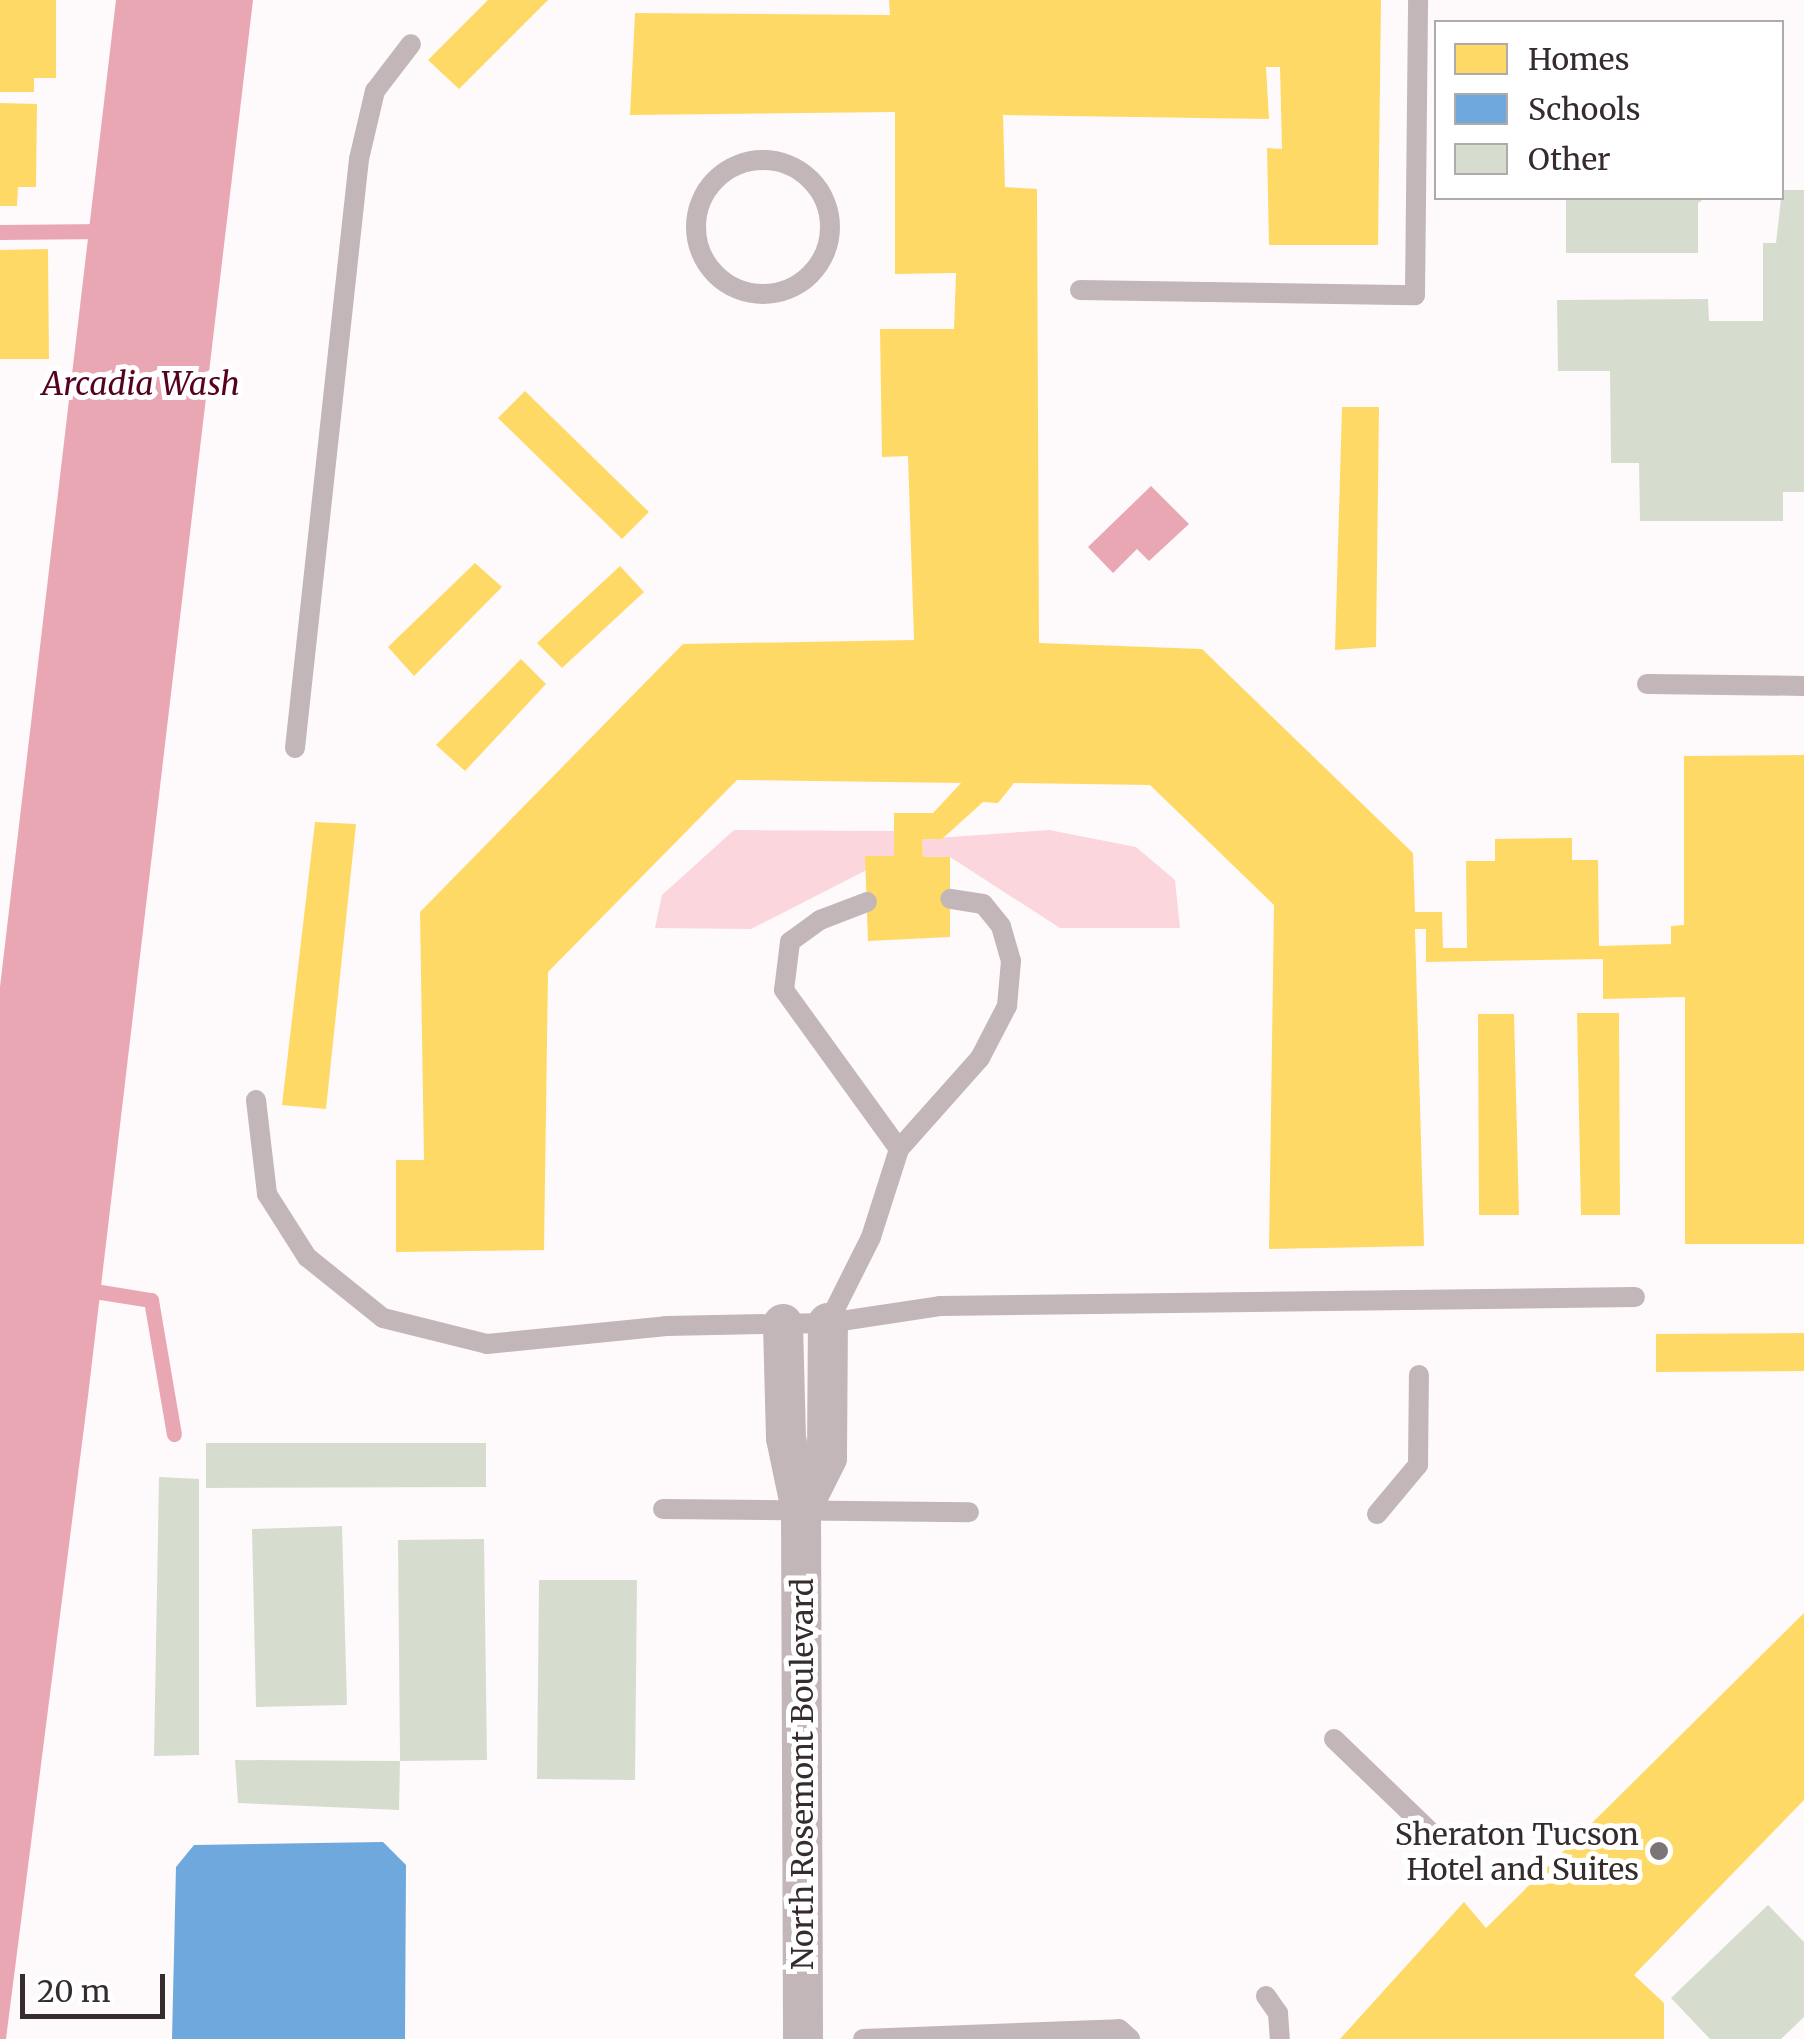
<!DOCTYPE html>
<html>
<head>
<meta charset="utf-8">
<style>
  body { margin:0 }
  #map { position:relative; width:1804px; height:2039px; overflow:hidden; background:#fefafb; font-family:Merriweather,serif }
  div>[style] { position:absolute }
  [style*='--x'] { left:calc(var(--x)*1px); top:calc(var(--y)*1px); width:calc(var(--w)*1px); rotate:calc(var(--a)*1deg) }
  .green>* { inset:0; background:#fbd6dc }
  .water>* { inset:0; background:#e9a7b4 }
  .homes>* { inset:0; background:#ffd966 }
  .schools>* { inset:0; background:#6fa8dc }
  .stream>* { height:15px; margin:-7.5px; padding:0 7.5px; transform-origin:7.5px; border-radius:7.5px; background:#e9a7b4 }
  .building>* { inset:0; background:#d6ddce }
  .lane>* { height:20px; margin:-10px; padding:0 10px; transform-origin:10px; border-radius:10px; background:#c3b6b8 }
  .lane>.ring { margin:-10px; padding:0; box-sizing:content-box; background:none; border:20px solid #c3b6b8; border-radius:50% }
  .street>* { height:40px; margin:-20px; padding:0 20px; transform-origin:20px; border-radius:20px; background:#c3b6b8 }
  .dots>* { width:28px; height:28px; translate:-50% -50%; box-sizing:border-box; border:5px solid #fff; border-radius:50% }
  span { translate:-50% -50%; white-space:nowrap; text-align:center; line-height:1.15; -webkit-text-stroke:10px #fff; paint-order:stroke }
  .street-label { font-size:30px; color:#362c2d }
  .poi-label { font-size:30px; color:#362c2d }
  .right { translate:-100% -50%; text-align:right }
  .water-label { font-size:32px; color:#570121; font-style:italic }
  .legend { position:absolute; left:1434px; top:20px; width:350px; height:180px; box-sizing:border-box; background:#fff; border:2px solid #afabab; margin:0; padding:12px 18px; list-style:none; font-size:30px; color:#362c2d }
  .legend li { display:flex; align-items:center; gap:20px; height:50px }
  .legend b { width:50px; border:2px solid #afabab }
  .scale { position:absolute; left:20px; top:1974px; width:145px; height:45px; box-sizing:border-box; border:5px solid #362c2d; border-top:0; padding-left:12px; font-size:30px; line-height:35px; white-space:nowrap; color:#362c2d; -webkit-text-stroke:8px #fff; paint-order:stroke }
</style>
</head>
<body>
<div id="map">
  <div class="green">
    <div style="clip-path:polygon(734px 830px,894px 831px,894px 856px,751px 929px,655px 928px,662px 895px)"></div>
    <div style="clip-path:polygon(1049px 830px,1136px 847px,1175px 880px,1180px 928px,1060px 928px,950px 857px,923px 857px,922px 839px)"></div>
  </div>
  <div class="water">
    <div style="clip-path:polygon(116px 0,253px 0,88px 1396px,6px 2039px,0 2039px,0 987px)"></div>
    <div style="clip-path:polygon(1151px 486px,1189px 524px,1149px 561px,1137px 549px,1113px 573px,1088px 547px)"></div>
  </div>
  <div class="homes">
    <div style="clip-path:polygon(0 0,56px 0,56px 78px,34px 78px,34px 92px,0 92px)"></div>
    <div style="clip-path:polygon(488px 0,548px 0,459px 89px,428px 60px)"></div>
    <div style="clip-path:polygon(889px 0,1381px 0,1378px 245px,1269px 245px,1267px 148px,1282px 149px,1280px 67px,1266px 67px,1269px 119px,1003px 115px,1005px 187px,1037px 189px,1039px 643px,1202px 649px,1413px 853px,1415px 912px,1442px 912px,1443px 948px,1467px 948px,1466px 861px,1495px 861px,1495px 839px,1572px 838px,1572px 860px,1598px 860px,1599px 946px,1671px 944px,1671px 926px,1684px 925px,1684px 756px,1804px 755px,1804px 1244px,1685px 1244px,1685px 997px,1603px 999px,1603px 959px,1426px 962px,1426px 929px,1415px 929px,1424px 1246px,1269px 1249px,1274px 905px,1150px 785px,1014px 783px,998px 803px,983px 802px,942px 839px,922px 839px,923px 857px,950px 857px,950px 937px,868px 941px,865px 856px,894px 856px,894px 813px,933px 813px,961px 783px,737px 780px,548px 972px,544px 1250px,396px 1252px,396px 1160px,424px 1160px,420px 912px,683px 644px,914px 640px,908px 456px,882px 457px,880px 329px,954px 329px,956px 273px,895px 274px,895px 112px,630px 115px,635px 13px,890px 15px)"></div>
    <div style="clip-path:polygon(0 103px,37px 104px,36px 187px,18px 187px,17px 206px,0 206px)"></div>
    <div style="clip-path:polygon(48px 249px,49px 359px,0 359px,0 250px)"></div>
    <div style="clip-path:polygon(525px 391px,649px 512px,622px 539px,498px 418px)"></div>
    <div style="clip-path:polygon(1342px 407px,1379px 407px,1376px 647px,1335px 650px)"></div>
    <div style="clip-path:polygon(475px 563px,502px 587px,414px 676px,388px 647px)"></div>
    <div style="clip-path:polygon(620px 566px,644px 592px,562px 668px,537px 643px)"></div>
    <div style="clip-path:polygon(521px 659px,546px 684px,465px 771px,436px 745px)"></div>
    <div style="clip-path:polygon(315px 822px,356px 824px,326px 1109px,282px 1105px)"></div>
    <div style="clip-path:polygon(1577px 1013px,1619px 1013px,1620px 1215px,1581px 1215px)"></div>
    <div style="clip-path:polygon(1478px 1014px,1514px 1014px,1519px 1215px,1479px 1215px)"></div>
    <div style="clip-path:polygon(1804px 1333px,1804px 1371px,1656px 1372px,1656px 1334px)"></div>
    <div style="clip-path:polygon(1804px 1613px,1804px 1800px,1634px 1975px,1664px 2003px,1664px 2039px,1340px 2039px,1464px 1902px,1486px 1928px)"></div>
  </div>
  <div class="schools">
    <div style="clip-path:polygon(383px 1842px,406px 1865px,405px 2039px,172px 2039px,176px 1867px,194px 1845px)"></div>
  </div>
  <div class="stream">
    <div style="--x:0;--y:232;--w:106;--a:-0.5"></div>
    <div style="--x:82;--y:1289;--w:70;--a:9.1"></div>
    <div style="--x:151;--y:1300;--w:136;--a:80.3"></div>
  </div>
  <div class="building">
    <div style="clip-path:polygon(1782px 190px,1804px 190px,1804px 492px,1783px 492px,1783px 521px,1640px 521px,1639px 463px,1611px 463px,1610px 371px,1558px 371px,1557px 300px,1708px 299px,1709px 321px,1763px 321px,1763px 243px,1776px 243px)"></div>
    <div style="clip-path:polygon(1566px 198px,1705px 198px,1698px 203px,1698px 253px,1566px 253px)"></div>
    <div style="clip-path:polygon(206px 1443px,486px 1443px,486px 1487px,206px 1488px)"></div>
    <div style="clip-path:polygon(159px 1477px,199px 1479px,199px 1755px,154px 1756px)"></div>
    <div style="clip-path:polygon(342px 1526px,347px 1705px,256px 1707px,252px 1529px)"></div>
    <div style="clip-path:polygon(484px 1539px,487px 1760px,400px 1761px,398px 1540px)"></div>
    <div style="clip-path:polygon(539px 1580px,637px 1580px,635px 1780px,537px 1779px)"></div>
    <div style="clip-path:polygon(235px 1760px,400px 1761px,399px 1810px,238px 1803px)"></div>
    <div style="clip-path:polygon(1768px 1905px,1804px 1942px,1804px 2017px,1781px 2039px,1710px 2039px,1671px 1998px)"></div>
  </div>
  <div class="lane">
    <div class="ring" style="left:696px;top:160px;width:114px;height:114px"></div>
    <div style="--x:1080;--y:290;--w:335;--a:0.9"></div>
    <div style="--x:1415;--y:295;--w:295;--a:-89.4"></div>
    <div style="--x:1647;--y:684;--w:157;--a:0.7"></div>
    <div style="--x:295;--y:748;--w:592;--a:-83.8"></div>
    <div style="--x:359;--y:159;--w:70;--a:-76.8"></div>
    <div style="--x:375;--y:91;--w:59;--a:-52.5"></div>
    <div style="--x:867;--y:902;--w:50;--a:159"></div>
    <div style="--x:820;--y:920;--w:37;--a:144"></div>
    <div style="--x:790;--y:942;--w:48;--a:97.1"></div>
    <div style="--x:784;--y:990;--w:196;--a:54.1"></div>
    <div style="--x:256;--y:1100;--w:95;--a:83.3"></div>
    <div style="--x:267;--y:1194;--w:75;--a:57.6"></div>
    <div style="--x:307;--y:1257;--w:97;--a:38.8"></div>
    <div style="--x:383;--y:1318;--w:107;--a:14"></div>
    <div style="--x:487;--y:1344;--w:180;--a:-5.7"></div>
    <div style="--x:666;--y:1326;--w:162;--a:-1.1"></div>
    <div style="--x:828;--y:1323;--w:113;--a:-8.6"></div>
    <div style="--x:940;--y:1306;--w:695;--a:-0.74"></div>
    <div style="--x:828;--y:1323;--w:96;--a:-63.4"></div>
    <div style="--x:871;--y:1237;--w:92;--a:-72.3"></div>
    <div style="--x:899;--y:1149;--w:122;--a:-48.3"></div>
    <div style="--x:980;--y:1058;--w:59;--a:-62.6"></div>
    <div style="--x:1007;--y:1006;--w:45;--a:-84.9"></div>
    <div style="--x:1011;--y:961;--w:36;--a:-106"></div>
    <div style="--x:1001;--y:926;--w:28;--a:-129"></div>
    <div style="--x:983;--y:904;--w:33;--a:-171"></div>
    <div style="--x:663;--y:1509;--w:306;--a:0.6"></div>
    <div style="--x:1377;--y:1514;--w:64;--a:-50.1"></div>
    <div style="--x:1418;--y:1465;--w:90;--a:-89.4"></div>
    <div style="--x:1334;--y:1739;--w:143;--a:43.9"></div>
    <div style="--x:1266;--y:1996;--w:21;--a:55"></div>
    <div style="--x:1278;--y:2013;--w:26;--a:86"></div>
    <div style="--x:863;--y:2039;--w:256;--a:-2.2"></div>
    <div style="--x:1119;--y:2029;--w:15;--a:42"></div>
  </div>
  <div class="street">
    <div style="--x:783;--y:1324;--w:114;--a:88.5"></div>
    <div style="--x:786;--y:1438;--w:74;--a:78.2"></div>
    <div style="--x:801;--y:1510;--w:529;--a:89.78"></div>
    <div style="--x:801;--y:1510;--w:58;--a:-63.4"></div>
    <div style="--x:827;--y:1458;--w:135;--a:-89.6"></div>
  </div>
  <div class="dots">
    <div style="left:1659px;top:1851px;background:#7c7475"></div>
  </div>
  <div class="street-label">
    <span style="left:802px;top:1774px;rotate:-90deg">North Rosemont Boulevard</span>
  </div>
  <div class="poi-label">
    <span class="right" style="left:1639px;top:1851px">Sheraton Tucson<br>Hotel and Suites</span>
  </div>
  <div class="water-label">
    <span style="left:141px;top:384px">Arcadia Wash</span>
  </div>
  <ul class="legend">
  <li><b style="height:28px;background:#ffd966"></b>Homes</li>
  <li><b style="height:28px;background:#6fa8dc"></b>Schools</li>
  <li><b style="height:28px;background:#d6ddce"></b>Other</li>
  </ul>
  <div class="scale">20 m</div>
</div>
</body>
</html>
